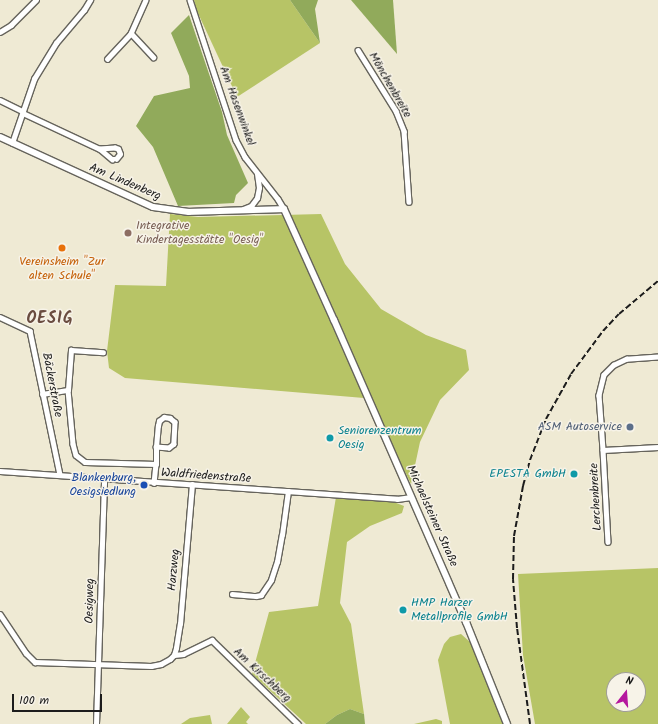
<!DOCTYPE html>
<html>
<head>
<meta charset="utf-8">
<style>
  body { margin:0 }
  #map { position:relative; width:658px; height:724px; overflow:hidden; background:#efead4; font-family:Kalam,sans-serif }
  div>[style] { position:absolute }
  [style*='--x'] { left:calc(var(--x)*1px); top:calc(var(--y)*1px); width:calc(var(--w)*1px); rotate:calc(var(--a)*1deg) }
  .green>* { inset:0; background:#b7c466 }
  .forest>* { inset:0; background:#91aa5b }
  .roads { filter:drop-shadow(1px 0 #66645c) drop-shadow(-1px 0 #66645c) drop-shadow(0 1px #66645c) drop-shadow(0 -1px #66645c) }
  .minor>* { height:4.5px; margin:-2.25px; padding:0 2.25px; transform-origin:2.25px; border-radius:2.25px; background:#fff }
  .tertiary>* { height:6px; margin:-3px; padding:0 3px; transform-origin:3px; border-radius:3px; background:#fff }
  .rail>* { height:2px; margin-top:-1px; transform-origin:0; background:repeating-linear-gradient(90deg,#1c1c1c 0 6px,transparent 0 9px) }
  .dots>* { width:11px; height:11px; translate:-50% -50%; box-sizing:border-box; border:2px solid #f7f3e8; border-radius:50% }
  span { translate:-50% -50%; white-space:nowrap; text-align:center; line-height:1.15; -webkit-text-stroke:3px #f7f3e8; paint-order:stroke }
  .street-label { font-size:12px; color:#1c1c1c }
  .education-label { font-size:12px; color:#785e54 }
  .left { translate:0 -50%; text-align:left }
  .food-label { font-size:12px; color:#c56008 }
  .service-label { font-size:12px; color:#4e5e75 }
  .right { translate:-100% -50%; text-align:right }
  .culture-label { font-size:12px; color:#0d838f }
  .transit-label { font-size:12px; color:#164399 }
  .district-label { font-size:16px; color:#6a4c40; font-weight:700; letter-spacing:1px }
  .north { position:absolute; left:606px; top:672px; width:40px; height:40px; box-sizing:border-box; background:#f7f3e8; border:1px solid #9f9d96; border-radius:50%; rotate:17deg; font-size:11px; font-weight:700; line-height:16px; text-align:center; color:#1c1c1c }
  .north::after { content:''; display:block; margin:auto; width:14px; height:18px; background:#b5179e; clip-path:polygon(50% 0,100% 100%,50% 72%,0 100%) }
  .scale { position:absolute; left:12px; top:694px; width:90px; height:18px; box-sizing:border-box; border:2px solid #1c1c1c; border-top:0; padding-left:5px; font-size:12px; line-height:14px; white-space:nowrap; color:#1c1c1c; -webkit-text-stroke:3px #f7f3e8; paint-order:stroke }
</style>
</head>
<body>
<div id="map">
  <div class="green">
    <div style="clip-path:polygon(194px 0,290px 0,320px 43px,237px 97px,196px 9px)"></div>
    <div style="clip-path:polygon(170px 214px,198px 217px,321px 214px,345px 264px,381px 309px,426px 335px,466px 350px,469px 370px,440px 400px,420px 442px,411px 484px,371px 403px,364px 398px,125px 378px,109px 368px,107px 351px,115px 285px,166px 286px)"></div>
    <div style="clip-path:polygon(336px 497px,391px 501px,404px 506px,402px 513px,370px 526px,347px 542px,340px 603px,351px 624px,364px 714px,350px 709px,337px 715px,325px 724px,306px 724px,252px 674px,269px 612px,318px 606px)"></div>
    <div style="clip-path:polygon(evenodd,658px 568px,658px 724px,535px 724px,523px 655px,518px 574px,658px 568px,614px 680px,638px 680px,638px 704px,614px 704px,614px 680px)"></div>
    <div style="clip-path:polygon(461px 634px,470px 642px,483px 670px,503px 724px,450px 724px,438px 660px,444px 644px,450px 637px)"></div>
    <div style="clip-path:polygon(241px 707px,250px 717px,246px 722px,248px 724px,227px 724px)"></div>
    <div style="clip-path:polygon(210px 715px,212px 724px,181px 724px,190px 718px)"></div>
    <div style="clip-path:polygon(436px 719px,442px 721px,442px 724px,414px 724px)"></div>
  </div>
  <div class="forest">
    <div style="clip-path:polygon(290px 0,318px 0,315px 9px,320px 43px)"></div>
    <div style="clip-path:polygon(351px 0,393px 0,397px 54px)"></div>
    <div style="clip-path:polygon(189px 15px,222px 112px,227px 135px,248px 183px,236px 195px,234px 203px,178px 206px,153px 147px,136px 126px,154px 96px,190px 88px,189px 76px,171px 33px)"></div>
    <div style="clip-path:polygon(350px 709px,364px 714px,365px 724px,325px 724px,337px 715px)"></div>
  </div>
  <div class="roads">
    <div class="minor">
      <div style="--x:146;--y:0;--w:36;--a:114"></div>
      <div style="--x:131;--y:33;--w:33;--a:47"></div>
      <div style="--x:190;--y:0;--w:147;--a:71.8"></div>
      <div style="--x:236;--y:140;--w:19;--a:62"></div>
      <div style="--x:245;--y:157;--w:53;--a:51.8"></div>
      <div style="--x:278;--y:199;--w:12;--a:59"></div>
      <div style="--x:0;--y:32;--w:13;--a:-32"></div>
      <div style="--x:11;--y:25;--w:35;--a:-45"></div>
      <div style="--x:358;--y:50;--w:72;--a:58.1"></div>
      <div style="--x:396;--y:111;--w:22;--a:68"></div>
      <div style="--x:404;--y:131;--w:71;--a:86"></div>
      <div style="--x:107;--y:59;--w:35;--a:-47"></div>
      <div style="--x:0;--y:100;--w:25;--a:26"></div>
      <div style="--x:23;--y:113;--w:85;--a:25.1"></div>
      <div style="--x:100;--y:149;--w:16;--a:40"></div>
      <div style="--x:112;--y:159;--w:4;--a:0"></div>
      <div style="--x:116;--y:159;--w:6;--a:-51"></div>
      <div style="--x:120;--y:154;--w:5;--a:-112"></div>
      <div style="--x:118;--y:149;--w:3;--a:-162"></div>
      <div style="--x:115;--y:148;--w:15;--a:176"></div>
      <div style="--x:12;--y:143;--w:68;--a:-71"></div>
      <div style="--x:34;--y:79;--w:42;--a:-58.6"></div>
      <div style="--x:56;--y:43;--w:43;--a:-49.7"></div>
      <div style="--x:84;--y:10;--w:12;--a:-59"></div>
      <div style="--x:243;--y:209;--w:9;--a:-21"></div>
      <div style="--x:251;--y:206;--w:10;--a:-53"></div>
      <div style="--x:257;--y:198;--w:10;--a:-79"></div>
      <div style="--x:259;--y:188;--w:14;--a:-98"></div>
      <div style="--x:0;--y:317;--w:33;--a:25"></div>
      <div style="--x:30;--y:331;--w:147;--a:78.2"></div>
      <div style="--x:658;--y:357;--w:31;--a:176"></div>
      <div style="--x:627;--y:359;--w:14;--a:155"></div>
      <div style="--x:614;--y:365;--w:14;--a:135"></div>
      <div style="--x:604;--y:375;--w:21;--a:104"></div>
      <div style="--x:599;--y:395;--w:55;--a:85.8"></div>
      <div style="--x:603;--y:450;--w:55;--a:-3.1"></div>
      <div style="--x:68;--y:390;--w:54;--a:84.7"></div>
      <div style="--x:73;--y:444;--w:11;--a:75"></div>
      <div style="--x:76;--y:455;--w:11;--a:38"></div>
      <div style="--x:85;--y:462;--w:71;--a:1.6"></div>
      <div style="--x:156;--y:464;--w:19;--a:96"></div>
      <div style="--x:42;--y:394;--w:26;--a:-9"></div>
      <div style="--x:68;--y:390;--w:40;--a:-85.7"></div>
      <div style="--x:71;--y:350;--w:32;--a:4"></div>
      <div style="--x:603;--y:450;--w:92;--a:86.9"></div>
      <div style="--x:156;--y:464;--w:17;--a:-90"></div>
      <div style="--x:156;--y:447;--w:21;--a:-85"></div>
      <div style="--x:158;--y:426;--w:5;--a:-79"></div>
      <div style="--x:159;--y:421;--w:6;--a:-39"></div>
      <div style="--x:164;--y:417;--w:6;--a:9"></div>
      <div style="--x:170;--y:418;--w:6;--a:39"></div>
      <div style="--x:175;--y:422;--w:22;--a:93"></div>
      <div style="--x:174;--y:444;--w:6;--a:141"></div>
      <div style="--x:169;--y:448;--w:13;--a:-176"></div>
      <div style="--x:0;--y:471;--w:398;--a:4"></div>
      <div style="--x:397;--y:499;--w:14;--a:-8"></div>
      <div style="--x:232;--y:594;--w:24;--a:5"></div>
      <div style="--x:256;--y:596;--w:5;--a:-11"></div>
      <div style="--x:261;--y:595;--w:18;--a:-56"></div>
      <div style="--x:271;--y:580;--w:19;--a:-72"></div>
      <div style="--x:277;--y:562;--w:27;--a:-80"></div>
      <div style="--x:282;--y:535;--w:44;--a:-82.2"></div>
      <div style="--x:0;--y:614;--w:47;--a:56.3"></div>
      <div style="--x:26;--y:653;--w:13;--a:45"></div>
      <div style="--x:35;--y:662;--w:116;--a:2"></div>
      <div style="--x:151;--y:666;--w:10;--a:-11"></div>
      <div style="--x:161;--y:664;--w:10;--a:-29"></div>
      <div style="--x:170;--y:659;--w:6;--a:-45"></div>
      <div style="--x:174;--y:655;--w:7;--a:-74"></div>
      <div style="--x:176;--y:648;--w:24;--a:-81"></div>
      <div style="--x:180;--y:624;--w:140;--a:-85.1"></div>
      <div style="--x:174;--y:655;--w:9;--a:-6"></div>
      <div style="--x:183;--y:654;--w:32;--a:-26"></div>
      <div style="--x:212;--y:640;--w:120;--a:44.3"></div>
      <div style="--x:96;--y:724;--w:245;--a:-88.1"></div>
    </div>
    <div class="tertiary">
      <div style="--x:0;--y:137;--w:168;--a:24.6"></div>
      <div style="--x:153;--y:207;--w:36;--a:8"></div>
      <div style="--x:189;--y:212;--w:95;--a:-1.8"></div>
      <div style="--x:284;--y:209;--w:122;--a:65.8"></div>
      <div style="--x:334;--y:320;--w:330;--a:66.4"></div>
      <div style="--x:466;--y:622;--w:110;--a:68.1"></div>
    </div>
  </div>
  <div class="rail">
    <div style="--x:530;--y:724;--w:97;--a:-97.7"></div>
    <div style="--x:517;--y:628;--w:49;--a:-94.7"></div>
    <div style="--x:513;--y:579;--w:43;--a:-88.7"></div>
    <div style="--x:514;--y:536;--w:51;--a:-79.8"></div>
    <div style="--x:523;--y:486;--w:27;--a:-75"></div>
    <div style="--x:530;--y:460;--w:44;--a:-68.7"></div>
    <div style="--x:546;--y:419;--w:51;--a:-60.9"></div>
    <div style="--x:571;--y:374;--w:54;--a:-53.3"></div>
    <div style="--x:603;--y:331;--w:23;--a:-47"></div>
    <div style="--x:619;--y:314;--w:51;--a:-40.2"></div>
  </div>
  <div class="dots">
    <div style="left:128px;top:233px;background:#8d6e63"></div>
    <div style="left:62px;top:248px;background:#e8710a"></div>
    <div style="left:630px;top:427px;background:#5c6f8a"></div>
    <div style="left:330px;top:438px;background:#0f9aa8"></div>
    <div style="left:574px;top:474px;background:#0f9aa8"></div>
    <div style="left:144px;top:485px;background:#1a4fb4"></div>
    <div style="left:403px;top:610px;background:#0f9aa8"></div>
  </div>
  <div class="street-label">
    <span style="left:390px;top:85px;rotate:60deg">Mönchenbreite</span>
    <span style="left:237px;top:106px;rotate:70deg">Am Hasenwinkel</span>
    <span style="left:125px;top:182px;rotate:23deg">Am Lindenberg</span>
    <span style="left:52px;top:385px;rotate:79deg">Bäckerstraße</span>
    <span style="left:206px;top:476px;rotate:4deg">Waldfriedenstraße</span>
    <span style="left:596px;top:497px;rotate:-93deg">Lerchenbreite</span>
    <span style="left:432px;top:516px;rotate:66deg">Michaelsteiner Straße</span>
    <span style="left:174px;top:570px;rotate:-85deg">Harzweg</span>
    <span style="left:90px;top:601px;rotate:-89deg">Oesigweg</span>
    <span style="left:262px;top:675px;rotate:43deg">Am Kirschberg</span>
  </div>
  <div class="education-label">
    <span class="left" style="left:136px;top:233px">Integrative<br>Kindertagesstätte "Oesig"</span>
  </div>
  <div class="food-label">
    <span style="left:62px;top:269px">Vereinsheim "Zur<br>alten Schule"</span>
  </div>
  <div class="service-label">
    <span class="right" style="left:622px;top:427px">ASM Autoservice</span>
  </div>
  <div class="culture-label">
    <span class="left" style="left:338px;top:438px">Seniorenzentrum<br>Oesig</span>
    <span class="right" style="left:566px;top:474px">EPESTA GmbH</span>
    <span class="left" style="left:411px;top:610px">HMP Harzer<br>Metallprofile GmbH</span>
  </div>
  <div class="transit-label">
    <span class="right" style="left:136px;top:485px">Blankenburg,<br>Oesigsiedlung</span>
  </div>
  <div class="district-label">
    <span style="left:50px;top:319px">OESIG</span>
  </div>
  <div class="north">N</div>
  <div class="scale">100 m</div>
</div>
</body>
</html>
